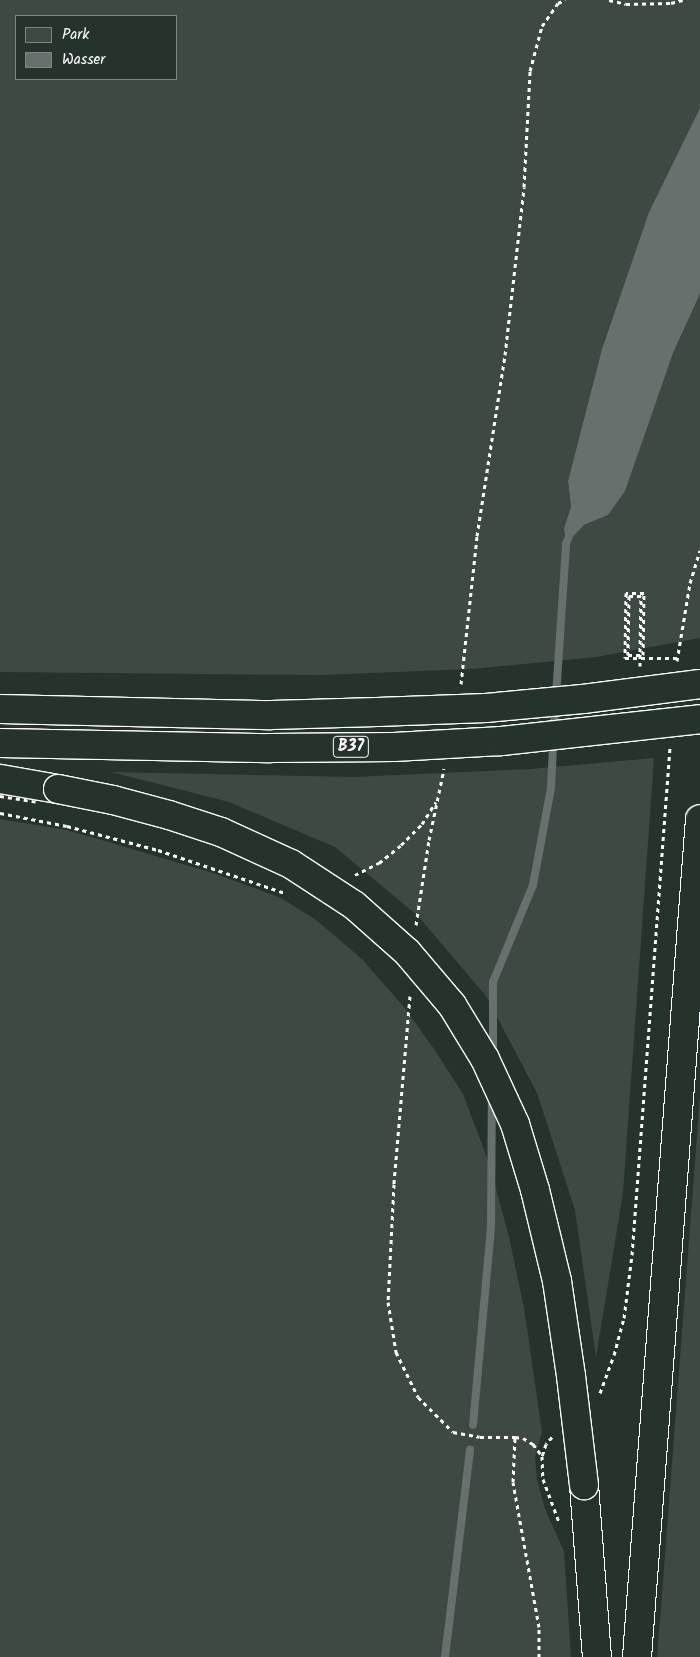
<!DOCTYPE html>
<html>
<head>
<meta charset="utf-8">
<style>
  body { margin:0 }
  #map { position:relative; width:700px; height:1657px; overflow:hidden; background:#26332d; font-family:Kalam,sans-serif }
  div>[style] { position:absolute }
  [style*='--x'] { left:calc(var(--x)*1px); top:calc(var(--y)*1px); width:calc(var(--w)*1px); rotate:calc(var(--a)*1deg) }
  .green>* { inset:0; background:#3e4944 }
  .water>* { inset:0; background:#67706c }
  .stream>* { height:8px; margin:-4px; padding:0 4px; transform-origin:4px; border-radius:4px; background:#67706c }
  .path>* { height:3px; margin-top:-1.5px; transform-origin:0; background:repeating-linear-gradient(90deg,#fff 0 4px,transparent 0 8px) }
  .roads { filter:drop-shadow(1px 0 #fff) drop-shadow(-1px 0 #fff) drop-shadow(0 1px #fff) drop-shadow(0 -1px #fff) }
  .trunk>* { height:28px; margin:-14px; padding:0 14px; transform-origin:14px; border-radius:14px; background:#26332d }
  .path-bridge>* { height:3px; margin-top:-1.5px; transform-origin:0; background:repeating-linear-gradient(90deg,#fff 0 4px,transparent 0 8px) }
  .bridges { filter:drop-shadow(1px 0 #fff) drop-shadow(-1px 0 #fff) drop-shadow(0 1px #fff) drop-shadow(0 -1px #fff) }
  .primary-bridge>* { height:28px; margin:-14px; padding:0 14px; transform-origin:14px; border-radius:14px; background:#26332d }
  .trunk-bridge>* { height:28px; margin:-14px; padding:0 14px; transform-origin:14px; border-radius:14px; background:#26332d }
  span { translate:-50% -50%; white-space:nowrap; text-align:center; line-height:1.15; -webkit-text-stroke:4px #26332d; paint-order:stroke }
  .shield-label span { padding:1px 4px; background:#26332d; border:1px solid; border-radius:4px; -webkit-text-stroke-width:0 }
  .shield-label { font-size:16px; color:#fff; font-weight:700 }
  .legend { position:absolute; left:15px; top:15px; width:162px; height:65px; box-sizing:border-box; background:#26332d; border:1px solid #7d8581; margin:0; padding:6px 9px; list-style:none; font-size:15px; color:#fff }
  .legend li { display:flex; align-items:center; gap:10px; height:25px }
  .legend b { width:25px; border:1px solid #7d8581 }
</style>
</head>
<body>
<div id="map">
  <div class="green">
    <div style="clip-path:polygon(evenodd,0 0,700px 0,700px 108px,649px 212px,602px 349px,568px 481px,571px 507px,564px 528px,566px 543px,584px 525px,608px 515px,673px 353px,700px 294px,700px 638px,596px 657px,471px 669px,320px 675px,0 672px,0 0,16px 16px,176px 16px,176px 79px,16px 79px,16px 16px)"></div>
    <div style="clip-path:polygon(654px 758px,623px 1193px,596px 1357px,575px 1210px,537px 1093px,486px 996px,418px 916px,335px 847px,229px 802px,111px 772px,353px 777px,531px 769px)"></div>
    <div style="clip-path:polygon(0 819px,66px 830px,105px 841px,216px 874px,281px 898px,316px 920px,362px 959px,404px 1007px,434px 1049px,463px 1094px,489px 1163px,509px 1237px,524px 1308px,542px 1432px,535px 1457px,537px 1480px,545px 1509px,564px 1551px,571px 1657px,0 1657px)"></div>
    <div style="clip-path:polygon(700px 1096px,700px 1657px,657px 1657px,661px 1607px)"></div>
  </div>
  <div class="water">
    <div style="clip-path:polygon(700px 108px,700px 294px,673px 353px,625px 491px,608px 515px,584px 525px,566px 544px,564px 528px,571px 507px,568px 481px,602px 349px,649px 212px)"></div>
  </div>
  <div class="stream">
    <div style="--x:556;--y:696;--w:152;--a:-86.2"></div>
    <div style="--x:566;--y:544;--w:9;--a:-69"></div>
    <div style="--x:493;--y:1054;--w:72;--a:-90"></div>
    <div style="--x:493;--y:982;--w:105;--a:-67.6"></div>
    <div style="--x:533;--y:885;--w:99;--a:-79.5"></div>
    <div style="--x:551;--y:788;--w:81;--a:-87.2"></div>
    <div style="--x:473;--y:1425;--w:200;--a:-84.8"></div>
    <div style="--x:491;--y:1226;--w:128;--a:-89.6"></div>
    <div style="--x:445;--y:1657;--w:209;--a:-83.1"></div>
  </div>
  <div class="path">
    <div style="--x:609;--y:0;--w:17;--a:13"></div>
    <div style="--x:626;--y:4;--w:45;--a:-1.3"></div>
    <div style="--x:671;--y:3;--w:12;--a:-14"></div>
    <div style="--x:677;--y:661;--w:79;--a:-80.5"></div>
    <div style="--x:690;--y:583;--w:34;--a:-73"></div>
    <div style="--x:640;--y:666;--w:14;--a:-90"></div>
    <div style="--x:461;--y:684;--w:149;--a:-83.8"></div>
    <div style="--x:477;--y:536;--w:183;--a:-81.2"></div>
    <div style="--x:505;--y:355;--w:169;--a:-83.5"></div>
    <div style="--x:524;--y:187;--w:116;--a:-87"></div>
    <div style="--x:530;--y:71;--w:47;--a:-75.1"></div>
    <div style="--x:542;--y:26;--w:28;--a:-55"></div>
    <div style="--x:558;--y:3;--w:8;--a:-23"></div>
    <div style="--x:0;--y:813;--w:68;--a:11"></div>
    <div style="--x:67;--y:826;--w:94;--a:14.8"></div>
    <div style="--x:158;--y:850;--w:134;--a:18.7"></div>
    <div style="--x:355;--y:875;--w:27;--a:-27"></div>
    <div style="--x:379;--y:863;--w:28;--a:-39"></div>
    <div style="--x:401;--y:845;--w:30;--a:-45"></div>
    <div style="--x:422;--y:824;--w:26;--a:-58"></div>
    <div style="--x:416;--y:925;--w:86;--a:-81.3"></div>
    <div style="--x:429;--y:840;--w:73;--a:-78.1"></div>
    <div style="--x:410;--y:996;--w:189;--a:94.9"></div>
    <div style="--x:394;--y:1184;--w:118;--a:92.9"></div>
    <div style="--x:388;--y:1302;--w:51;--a:80.9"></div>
    <div style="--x:396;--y:1352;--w:50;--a:63.9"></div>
    <div style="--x:418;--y:1397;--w:49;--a:45"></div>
    <div style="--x:453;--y:1432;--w:27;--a:10"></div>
    <div style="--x:480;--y:1437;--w:35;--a:0"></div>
    <div style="--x:600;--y:1393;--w:40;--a:-69.8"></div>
    <div style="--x:614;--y:1355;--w:38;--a:-75"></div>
    <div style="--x:624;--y:1318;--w:64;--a:-82.8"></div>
    <div style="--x:632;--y:1255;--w:509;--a:-85.72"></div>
    <div style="--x:552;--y:1437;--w:9;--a:131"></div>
    <div style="--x:546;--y:1444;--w:13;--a:108"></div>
    <div style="--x:542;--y:1456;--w:23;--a:88"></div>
    <div style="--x:543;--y:1479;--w:46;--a:69.6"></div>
    <div style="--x:539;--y:1657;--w:30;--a:-90"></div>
    <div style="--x:539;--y:1627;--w:147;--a:-100.2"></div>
    <div style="--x:513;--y:1482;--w:45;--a:-87.5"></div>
    <div style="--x:515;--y:1437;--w:8;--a:7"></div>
    <div style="--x:523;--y:1438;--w:12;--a:31"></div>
    <div style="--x:533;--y:1444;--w:15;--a:53"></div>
  </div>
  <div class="roads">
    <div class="trunk">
      <div style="--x:0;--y:779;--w:59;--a:9.8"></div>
      <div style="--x:584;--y:1485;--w:172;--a:85.7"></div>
      <div style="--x:637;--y:1657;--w:840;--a:-85.7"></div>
    </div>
  </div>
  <div class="path-bridge">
    <div style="--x:640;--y:652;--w:56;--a:-89"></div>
    <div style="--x:641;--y:596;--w:12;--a:180"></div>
    <div style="--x:629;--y:596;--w:59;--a:91"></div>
    <div style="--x:628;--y:655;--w:15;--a:0"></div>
    <div style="--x:643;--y:655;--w:62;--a:-89.1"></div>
    <div style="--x:644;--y:593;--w:18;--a:180"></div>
    <div style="--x:626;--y:593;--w:65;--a:90.9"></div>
    <div style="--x:625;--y:658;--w:52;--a:0"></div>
    <div style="--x:0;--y:796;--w:36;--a:9"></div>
  </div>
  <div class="bridges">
    <div class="primary-bridge">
      <div style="--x:0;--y:709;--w:271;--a:1.3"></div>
      <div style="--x:271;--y:715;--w:106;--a:-1.6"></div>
      <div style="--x:377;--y:712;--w:109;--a:-2.1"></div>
      <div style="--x:486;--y:708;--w:97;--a:-5.3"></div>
      <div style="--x:583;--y:699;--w:118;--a:-7.3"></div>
      <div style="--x:0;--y:743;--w:270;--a:1.1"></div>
      <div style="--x:270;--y:748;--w:124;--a:-0.5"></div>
      <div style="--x:394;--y:747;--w:108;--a:-3.2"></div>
      <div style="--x:502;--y:741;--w:199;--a:-6.3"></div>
    </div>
    <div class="trunk-bridge">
      <div style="--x:58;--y:789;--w:56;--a:11.3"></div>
      <div style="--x:113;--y:800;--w:58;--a:15"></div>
      <div style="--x:169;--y:815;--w:55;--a:18.1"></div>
      <div style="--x:221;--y:832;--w:77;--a:24.6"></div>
      <div style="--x:291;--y:864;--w:75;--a:33.1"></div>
      <div style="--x:354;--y:905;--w:71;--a:41.6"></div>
      <div style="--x:407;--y:952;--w:70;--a:49.7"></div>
      <div style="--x:452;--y:1005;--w:63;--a:58.6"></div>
      <div style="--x:485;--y:1059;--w:72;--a:65.2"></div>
      <div style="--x:515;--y:1124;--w:69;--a:73.1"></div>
      <div style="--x:535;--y:1190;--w:94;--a:76.4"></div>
      <div style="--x:557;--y:1281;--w:96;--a:81.6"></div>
      <div style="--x:571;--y:1376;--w:110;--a:83.2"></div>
    </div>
  </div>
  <div class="shield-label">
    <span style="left:351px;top:747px">B37</span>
  </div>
  <ul class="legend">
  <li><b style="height:14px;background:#3e4944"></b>Park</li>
  <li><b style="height:14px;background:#67706c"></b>Wasser</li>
  </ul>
</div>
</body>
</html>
